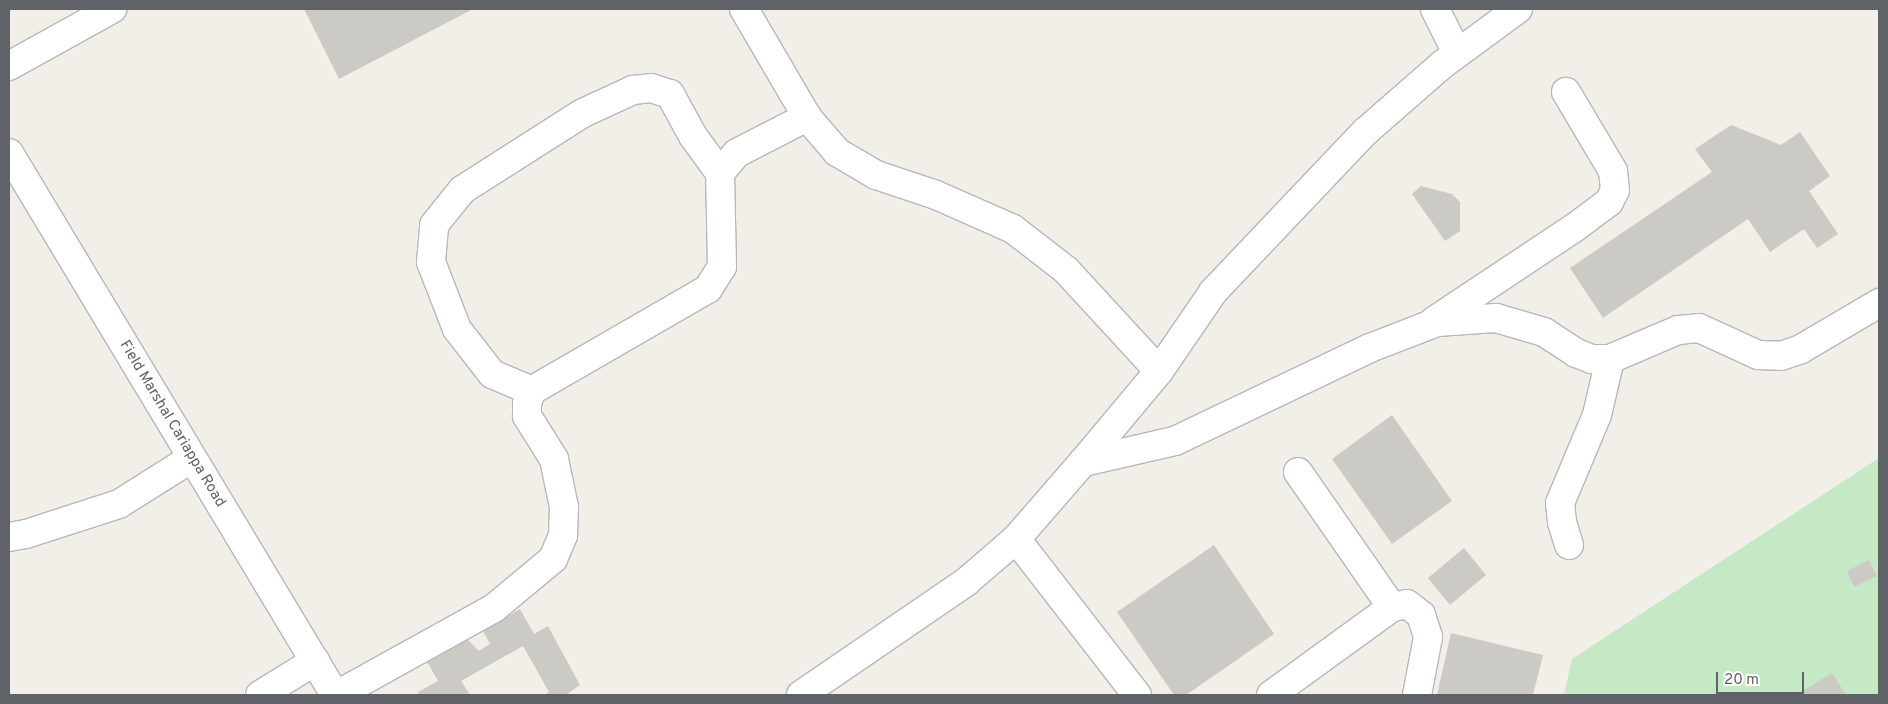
<!DOCTYPE html>
<html>
<head>
<meta charset="utf-8">
<style>
  body { margin:0 }
  #map { position:relative; width:1888px; height:704px; overflow:hidden; background:#f1efe8; font-family:Overpass,sans-serif }
  div>[style] { position:absolute }
  [style*='--x'] { left:calc(var(--x)*1px); top:calc(var(--y)*1px); width:calc(var(--w)*1px); rotate:calc(var(--a)*1deg) }
  .green>* { inset:0; background:#c5e8c5 }
  .building>* { inset:0; background:#cccac5 }
  .roads { filter:drop-shadow(1px 0 #b5b8bc) drop-shadow(-1px 0 #b5b8bc) drop-shadow(0 1px #b5b8bc) drop-shadow(0 -1px #b5b8bc) }
  .minor>* { height:28px; margin:-14px; padding:0 14px; transform-origin:14px; border-radius:14px; background:#fff }
  span { translate:-50% -50%; white-space:nowrap; text-align:center; line-height:1.15; -webkit-text-stroke:4px #fff; paint-order:stroke }
  .street-label { font-size:15px; color:#5f6368 }
  .frame { position:absolute; inset:0; border:10px solid #5f6368; pointer-events:none }
  .scale { position:absolute; left:1716px; top:672px; width:88px; height:22px; box-sizing:border-box; border:2px solid #5f6368; border-top:0; padding-left:6px; font-size:15px; line-height:18px; white-space:nowrap; color:#5f6368; -webkit-text-stroke:4px #fff; paint-order:stroke }
</style>
</head>
<body>
<div id="map">
  <div class="green">
    <div style="clip-path:polygon(1879px 458px,1879px 695px,1564px 695px,1572px 659px)"></div>
  </div>
  <div class="building">
    <div style="clip-path:polygon(304px 9px,473px 9px,339px 79px)"></div>
    <div style="clip-path:polygon(1731px 125px,1781px 145px,1800px 132px,1830px 176px,1809px 191px,1838px 234px,1817px 248px,1804px 229px,1770px 252px,1748px 219px,1603px 318px,1570px 268px,1712px 172px,1695px 149px)"></div>
    <div style="clip-path:polygon(1421px 186px,1452px 194px,1460px 202px,1460px 231px,1445px 241px,1412px 194px)"></div>
    <div style="clip-path:polygon(1392px 415px,1452px 501px,1392px 544px,1332px 459px)"></div>
    <div style="clip-path:polygon(1214px 545px,1274px 634px,1186px 695px,1174px 695px,1117px 612px)"></div>
    <div style="clip-path:polygon(1464px 548px,1486px 575px,1450px 605px,1428px 578px)"></div>
    <div style="clip-path:polygon(1869px 560px,1877px 576px,1854px 587px,1847px 571px)"></div>
    <div style="clip-path:polygon(520px 609px,534px 634px,548px 626px,580px 685px,566px 695px,544px 695px,549px 692px,523px 646px,461px 681px,470px 695px,419px 695px,418px 692px,438px 681px,426px 660px,466px 638px,479px 651px,490px 644px,483px 631px)"></div>
    <div style="clip-path:polygon(1451px 633px,1543px 655px,1533px 695px,1437px 695px)"></div>
    <div style="clip-path:polygon(1832px 673px,1846px 695px,1796px 695px)"></div>
  </div>
  <div class="roads">
    <div class="minor">
      <div style="--x:744;--y:9;--w:125;--a:59.7"></div>
      <div style="--x:807;--y:117;--w:46;--a:49.4"></div>
      <div style="--x:837;--y:152;--w:45;--a:30.5"></div>
      <div style="--x:876;--y:175;--w:63;--a:18.4"></div>
      <div style="--x:936;--y:195;--w:84;--a:23.8"></div>
      <div style="--x:1013;--y:229;--w:67;--a:37.7"></div>
      <div style="--x:1066;--y:270;--w:137;--a:47.4"></div>
      <div style="--x:1435;--y:9;--w:49;--a:63.4"></div>
      <div style="--x:9;--y:66;--w:118;--a:-29"></div>
      <div style="--x:9;--y:153;--w:632;--a:58.97"></div>
      <div style="--x:1434;--y:321;--w:168;--a:-33.6"></div>
      <div style="--x:1574;--y:228;--w:44;--a:-36.6"></div>
      <div style="--x:1609;--y:202;--w:13;--a:-63"></div>
      <div style="--x:1615;--y:190;--w:19;--a:-96"></div>
      <div style="--x:1613;--y:171;--w:92;--a:-120.7"></div>
      <div style="--x:532;--y:391;--w:43;--a:-157"></div>
      <div style="--x:492;--y:374;--w:57;--a:-127.9"></div>
      <div style="--x:457;--y:329;--w:72;--a:-111.2"></div>
      <div style="--x:431;--y:262;--w:37;--a:-85"></div>
      <div style="--x:434;--y:225;--w:45;--a:-51.3"></div>
      <div style="--x:462;--y:190;--w:143;--a:-32.5"></div>
      <div style="--x:583;--y:113;--w:55;--a:-24.7"></div>
      <div style="--x:633;--y:90;--w:18;--a:-6"></div>
      <div style="--x:651;--y:88;--w:20;--a:18"></div>
      <div style="--x:670;--y:94;--w:48;--a:61.3"></div>
      <div style="--x:693;--y:136;--w:46;--a:53.9"></div>
      <div style="--x:1083;--y:462;--w:94;--a:-12.9"></div>
      <div style="--x:1175;--y:441;--w:216;--a:-25.5"></div>
      <div style="--x:1370;--y:348;--w:72;--a:-21.2"></div>
      <div style="--x:1437;--y:322;--w:59;--a:-3.9"></div>
      <div style="--x:1496;--y:318;--w:50;--a:16.3"></div>
      <div style="--x:1544;--y:332;--w:38;--a:33"></div>
      <div style="--x:1576;--y:353;--w:17;--a:21"></div>
      <div style="--x:1592;--y:359;--w:18;--a:0"></div>
      <div style="--x:1610;--y:359;--w:74;--a:-23.1"></div>
      <div style="--x:1678;--y:330;--w:21;--a:-5"></div>
      <div style="--x:1699;--y:328;--w:65;--a:24.6"></div>
      <div style="--x:1758;--y:355;--w:23;--a:2"></div>
      <div style="--x:1781;--y:356;--w:21;--a:-19"></div>
      <div style="--x:1801;--y:349;--w:91;--a:-30.5"></div>
      <div style="--x:1298;--y:472;--w:165;--a:55.2"></div>
      <div style="--x:9;--y:537;--w:17;--a:-10"></div>
      <div style="--x:26;--y:534;--w:98;--a:-17.9"></div>
      <div style="--x:119;--y:504;--w:86;--a:-32.2"></div>
      <div style="--x:1016;--y:539;--w:197;--a:52.2"></div>
      <div style="--x:1569;--y:545;--w:24;--a:-107"></div>
      <div style="--x:1562;--y:522;--w:19;--a:-96"></div>
      <div style="--x:1560;--y:503;--w:95;--a:-67.2"></div>
      <div style="--x:1597;--y:415;--w:57;--a:-76.9"></div>
      <div style="--x:260;--y:695;--w:65;--a:-31.7"></div>
      <div style="--x:337;--y:695;--w:179;--a:-29"></div>
      <div style="--x:494;--y:608;--w:77;--a:-39.7"></div>
      <div style="--x:553;--y:559;--w:26;--a:-67"></div>
      <div style="--x:563;--y:535;--w:28;--a:-88"></div>
      <div style="--x:564;--y:507;--w:49;--a:-101.8"></div>
      <div style="--x:554;--y:459;--w:51;--a:-122.1"></div>
      <div style="--x:527;--y:416;--w:12;--a:-90"></div>
      <div style="--x:527;--y:404;--w:14;--a:-73"></div>
      <div style="--x:531;--y:391;--w:204;--a:-30"></div>
      <div style="--x:708;--y:289;--w:26;--a:-58"></div>
      <div style="--x:722;--y:267;--w:94;--a:-91.2"></div>
      <div style="--x:720;--y:173;--w:26;--a:-50"></div>
      <div style="--x:737;--y:153;--w:79;--a:-27.2"></div>
      <div style="--x:801;--y:695;--w:200;--a:-34.4"></div>
      <div style="--x:966;--y:582;--w:66;--a:-40.7"></div>
      <div style="--x:1016;--y:539;--w:102;--a:-49"></div>
      <div style="--x:1083;--y:462;--w:119;--a:-50.1"></div>
      <div style="--x:1159;--y:371;--w:96;--a:-55.6"></div>
      <div style="--x:1213;--y:292;--w:221;--a:-46.5"></div>
      <div style="--x:1365;--y:132;--w:103;--a:-41.1"></div>
      <div style="--x:1443;--y:64;--w:93;--a:-36.3"></div>
      <div style="--x:1271;--y:695;--w:150;--a:-36"></div>
      <div style="--x:1392;--y:607;--w:15;--a:-11"></div>
      <div style="--x:1407;--y:604;--w:18;--a:38"></div>
      <div style="--x:1421;--y:615;--w:23;--a:72"></div>
      <div style="--x:1428;--y:637;--w:59;--a:100.7"></div>
    </div>
  </div>
  <div class="street-label">
    <span style="left:172px;top:424px;rotate:59deg">Field Marshal Cariappa Road</span>
  </div>
  <div class="frame"></div>
  <div class="scale">20 m</div>
</div>
</body>
</html>
